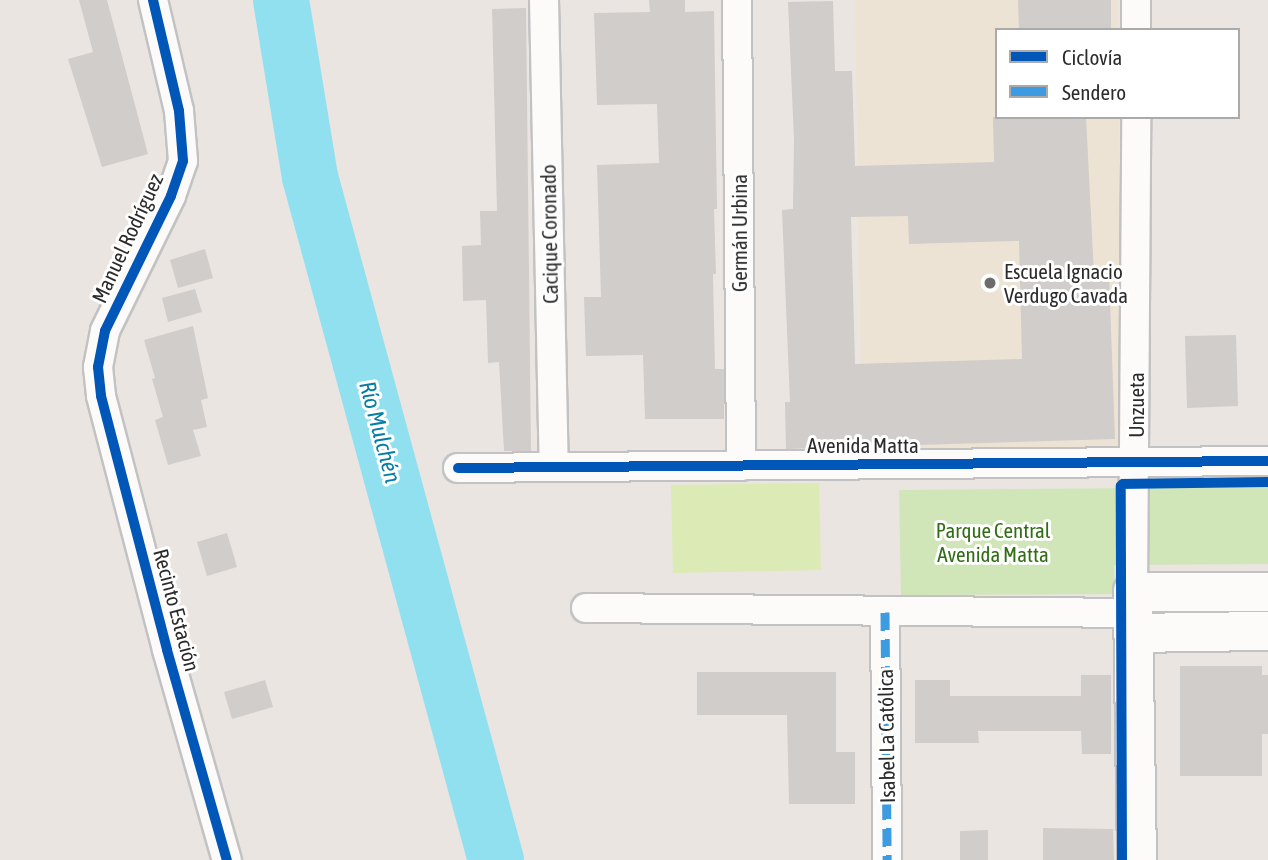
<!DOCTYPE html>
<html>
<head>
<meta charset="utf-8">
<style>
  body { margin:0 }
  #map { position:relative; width:1268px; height:860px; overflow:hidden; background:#eae5e1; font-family:"Asap Condensed",sans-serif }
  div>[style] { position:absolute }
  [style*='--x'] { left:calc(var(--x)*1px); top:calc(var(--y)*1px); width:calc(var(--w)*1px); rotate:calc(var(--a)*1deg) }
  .education>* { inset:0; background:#ede3d5 }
  .green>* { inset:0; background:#d0e6b8 }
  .pitch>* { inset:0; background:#dceab6 }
  .river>* { height:56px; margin:-28px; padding:0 28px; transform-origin:28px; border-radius:28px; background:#91e0ef }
  .building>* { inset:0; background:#d1cdca }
  .roads { filter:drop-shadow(2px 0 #c3c2c3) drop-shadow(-2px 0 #c3c2c3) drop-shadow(0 2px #c3c2c3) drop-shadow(0 -2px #c3c2c3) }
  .street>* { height:28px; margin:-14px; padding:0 14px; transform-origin:14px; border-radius:14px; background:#fcfbfa }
  .secondary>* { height:38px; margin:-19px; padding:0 19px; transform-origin:19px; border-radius:19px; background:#fcfbfa }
  .quiet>* { height:9px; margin-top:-4.5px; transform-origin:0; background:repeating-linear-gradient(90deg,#3d9ce1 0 18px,transparent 0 27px) }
  .cycleway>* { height:10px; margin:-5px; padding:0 5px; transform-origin:5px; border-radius:5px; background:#0057b8 }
  .dots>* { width:19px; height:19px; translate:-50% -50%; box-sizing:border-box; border:4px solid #fff; border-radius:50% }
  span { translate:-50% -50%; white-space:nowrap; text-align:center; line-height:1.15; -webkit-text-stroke:6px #fff; paint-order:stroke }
  .street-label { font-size:21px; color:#2b2b2b }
  .poi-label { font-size:21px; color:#2b2b2b }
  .left { translate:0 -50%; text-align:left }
  .park-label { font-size:21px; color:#316d16 }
  .water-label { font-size:23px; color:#067da5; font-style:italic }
  .legend { position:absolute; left:995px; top:28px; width:245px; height:91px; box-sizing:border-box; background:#fff; border:2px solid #aaa; margin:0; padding:9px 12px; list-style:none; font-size:21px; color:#2b2b2b }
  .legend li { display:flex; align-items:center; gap:14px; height:35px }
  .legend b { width:35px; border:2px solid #aaa }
</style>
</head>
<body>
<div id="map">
  <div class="education">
    <div style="clip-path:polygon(855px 0,1117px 0,1117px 30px,997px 30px,997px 117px,1119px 117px,1123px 449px,862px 455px)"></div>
  </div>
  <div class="green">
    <div style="clip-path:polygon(1268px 487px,1268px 564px,1114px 565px,1115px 594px,901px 595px,899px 490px)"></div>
  </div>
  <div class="pitch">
    <div style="clip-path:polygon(819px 483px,821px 570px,673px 573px,671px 485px)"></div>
  </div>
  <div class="river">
    <div style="--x:281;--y:0;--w:179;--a:80.7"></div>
    <div style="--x:310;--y:177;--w:708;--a:74.77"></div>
  </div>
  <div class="building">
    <div style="clip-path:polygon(79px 0,107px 0,148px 154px,102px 167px,68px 59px,93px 52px)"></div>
    <div style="clip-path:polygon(649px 0,685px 0,685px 12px,714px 11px,717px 209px,714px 209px,716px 274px,713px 274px,715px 369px,724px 369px,724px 419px,645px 419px,643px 355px,586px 356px,584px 297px,601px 297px,597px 165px,659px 163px,657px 104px,597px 105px,594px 13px,650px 12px)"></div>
    <div style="clip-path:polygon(1018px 0,1111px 0,1111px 30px,1019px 30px)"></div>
    <div style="clip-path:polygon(evenodd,833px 1px,835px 71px,852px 71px,855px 166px,994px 162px,993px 117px,1086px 117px,1094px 274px,1109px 274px,1115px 439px,786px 449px,785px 402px,790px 402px,782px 210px,793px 209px,794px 140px,788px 2px,833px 1px,908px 216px,909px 244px,1019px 241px,1022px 359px,855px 364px,851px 217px,908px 216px)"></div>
    <div style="clip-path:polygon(526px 8px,531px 451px,504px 451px,499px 362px,488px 363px,486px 300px,463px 301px,462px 246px,481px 245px,480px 211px,497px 211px,492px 9px)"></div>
    <div style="clip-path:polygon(205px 249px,213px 278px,178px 288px,170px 260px)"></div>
    <div style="clip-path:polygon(195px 289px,202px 312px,168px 322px,162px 298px)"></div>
    <div style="clip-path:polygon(193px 326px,208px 398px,201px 400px,207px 427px,193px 430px,201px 456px,168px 465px,155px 420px,163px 417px,152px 379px,155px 378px,144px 340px)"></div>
    <div style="clip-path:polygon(1236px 335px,1238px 406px,1187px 408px,1185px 336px)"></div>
    <div style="clip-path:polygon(227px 533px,237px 567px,207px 576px,197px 542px)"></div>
    <div style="clip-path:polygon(1180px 666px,1262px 666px,1262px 675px,1268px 675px,1268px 734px,1262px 734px,1262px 776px,1180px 776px)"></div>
    <div style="clip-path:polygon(697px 672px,836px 672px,836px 752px,855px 752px,855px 804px,789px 804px,787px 715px,697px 715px)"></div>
    <div style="clip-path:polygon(1081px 675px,1111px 675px,1111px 754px,1082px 754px,1081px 731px,978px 731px,979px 743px,915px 743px,915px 680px,950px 680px,950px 696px,1081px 696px)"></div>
    <div style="clip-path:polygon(265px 680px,273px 707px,232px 719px,224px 692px)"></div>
    <div style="clip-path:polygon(1043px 828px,1113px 829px,1114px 860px,1043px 860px)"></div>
    <div style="clip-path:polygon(988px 830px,988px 860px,960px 860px,960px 831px)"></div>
  </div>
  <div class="roads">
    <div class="street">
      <div style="--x:153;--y:0;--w:114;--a:76.8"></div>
      <div style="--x:179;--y:111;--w:50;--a:85.4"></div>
      <div style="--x:183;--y:161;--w:37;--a:109"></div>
      <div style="--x:171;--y:196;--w:150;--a:116.1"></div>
      <div style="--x:105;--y:331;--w:37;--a:101"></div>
      <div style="--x:98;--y:367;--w:29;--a:84"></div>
      <div style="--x:101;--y:396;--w:262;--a:75.4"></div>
      <div style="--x:167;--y:650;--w:218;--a:74.1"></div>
      <div style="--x:544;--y:0;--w:467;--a:88.8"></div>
      <div style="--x:737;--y:0;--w:466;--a:89.5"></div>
      <div style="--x:1136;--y:0;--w:30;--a:90"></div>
      <div style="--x:458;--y:468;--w:810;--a:-0.5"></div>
      <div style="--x:1133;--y:592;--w:475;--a:-89.6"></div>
      <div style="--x:586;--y:608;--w:547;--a:0.52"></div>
      <div style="--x:885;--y:612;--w:248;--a:89.5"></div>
    </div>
    <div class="secondary">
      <div style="--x:1134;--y:633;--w:134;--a:-0.9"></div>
      <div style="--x:1137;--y:860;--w:268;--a:-90.9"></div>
      <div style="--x:1133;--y:592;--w:135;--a:0"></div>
    </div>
  </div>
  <div class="quiet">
    <div style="--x:885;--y:612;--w:248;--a:89.5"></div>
  </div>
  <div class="cycleway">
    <div style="--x:153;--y:0;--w:114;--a:76.8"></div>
    <div style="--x:179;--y:111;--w:50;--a:85.4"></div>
    <div style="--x:183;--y:161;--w:37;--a:109"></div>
    <div style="--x:171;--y:196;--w:150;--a:116.1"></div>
    <div style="--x:105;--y:331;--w:37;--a:101"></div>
    <div style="--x:98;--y:367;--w:29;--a:84"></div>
    <div style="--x:101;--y:396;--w:262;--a:75.4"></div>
    <div style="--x:167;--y:650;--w:218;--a:74.1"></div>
    <div style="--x:458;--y:468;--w:810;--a:-0.5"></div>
    <div style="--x:1122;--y:860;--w:374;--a:-90.2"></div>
    <div style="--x:1121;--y:486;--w:3;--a:-45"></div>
    <div style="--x:1123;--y:484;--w:145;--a:-0.8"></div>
  </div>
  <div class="dots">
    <div style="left:990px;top:283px;background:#6e6c6b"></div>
  </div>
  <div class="street-label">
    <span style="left:739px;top:233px;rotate:-90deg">Germán Urbina</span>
    <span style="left:549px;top:234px;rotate:-91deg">Cacique Coronado</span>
    <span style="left:127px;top:238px;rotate:-65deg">Manuel Rodríguez</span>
    <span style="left:1136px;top:405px;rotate:-90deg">Unzueta</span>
    <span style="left:863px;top:445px">Avenida Matta</span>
    <span style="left:177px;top:610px;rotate:75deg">Recinto Estación</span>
    <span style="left:886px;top:736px;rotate:-91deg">Isabel La Católica</span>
  </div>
  <div class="poi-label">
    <span class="left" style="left:1004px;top:283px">Escuela Ignacio<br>Verdugo Cavada</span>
  </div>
  <div class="park-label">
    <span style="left:993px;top:542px">Parque Central<br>Avenida Matta</span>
  </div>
  <div class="water-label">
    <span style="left:380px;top:432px;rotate:75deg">Río Mulchén</span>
  </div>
  <ul class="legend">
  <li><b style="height:9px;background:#0057b8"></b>Ciclovía</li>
  <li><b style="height:9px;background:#3d9ce1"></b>Sendero</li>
  </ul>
</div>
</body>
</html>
